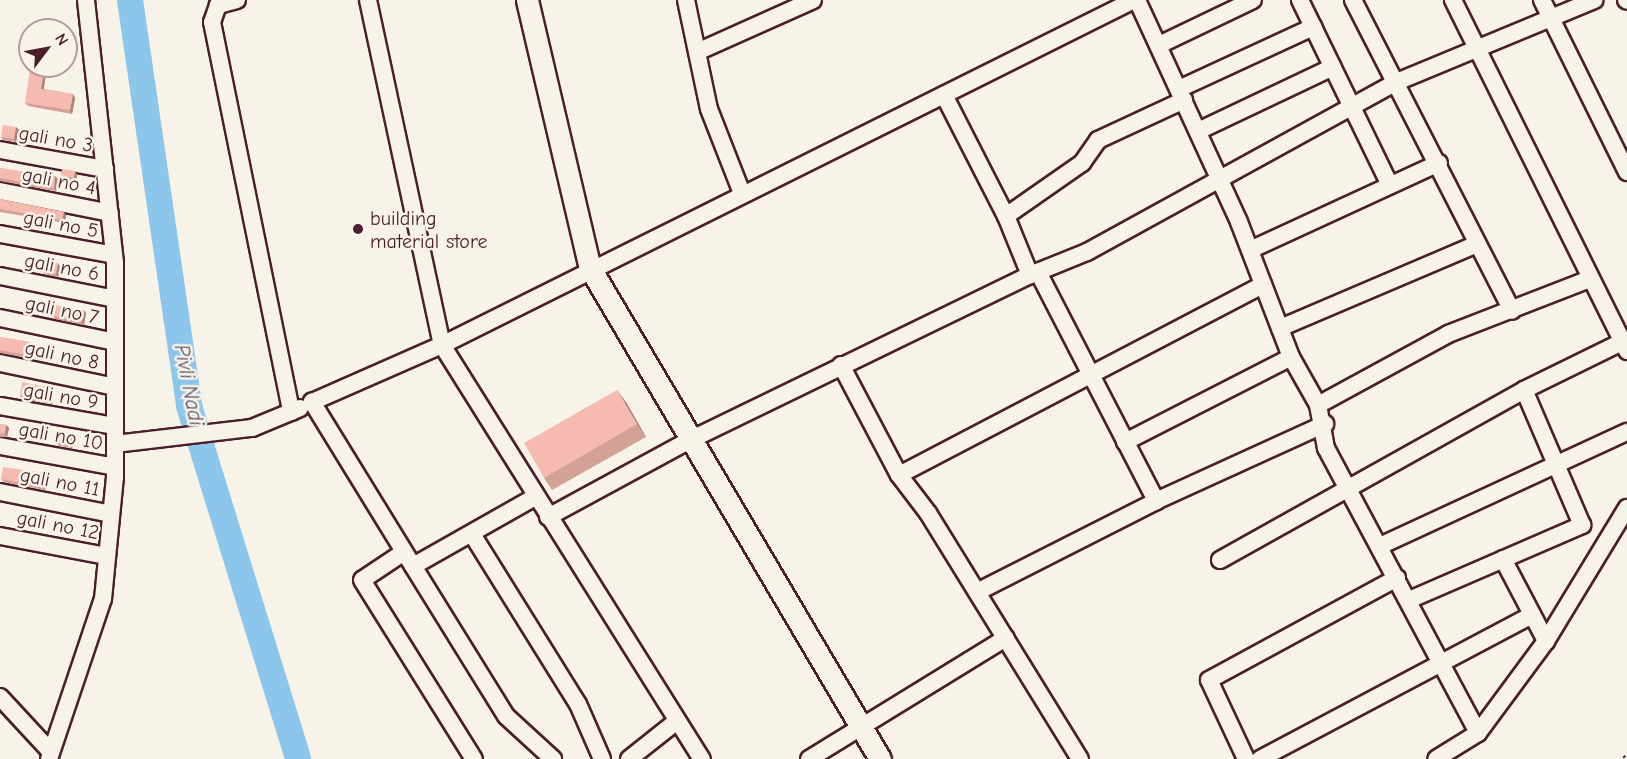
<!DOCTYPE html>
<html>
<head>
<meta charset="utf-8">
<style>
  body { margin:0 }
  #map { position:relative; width:1627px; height:759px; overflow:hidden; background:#f7f3e8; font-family:"Comic Neue",sans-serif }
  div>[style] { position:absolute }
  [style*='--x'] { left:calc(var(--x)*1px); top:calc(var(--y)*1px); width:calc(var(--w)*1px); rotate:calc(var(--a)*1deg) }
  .river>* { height:26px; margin:-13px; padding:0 13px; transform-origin:13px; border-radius:13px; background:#8cc6eb }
  .roads { filter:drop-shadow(2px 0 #4a1f2b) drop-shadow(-2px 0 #4a1f2b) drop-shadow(0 2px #4a1f2b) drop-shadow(0 -2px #4a1f2b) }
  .minor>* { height:16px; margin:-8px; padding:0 8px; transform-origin:8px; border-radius:8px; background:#f7f3e8 }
  .tertiary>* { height:21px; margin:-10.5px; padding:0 10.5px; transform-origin:10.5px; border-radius:10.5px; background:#f7f3e8 }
  .rail>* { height:7px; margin-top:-3.5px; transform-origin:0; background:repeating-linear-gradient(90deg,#f7f3e8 0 14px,#4a1f2b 0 28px); box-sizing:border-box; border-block:2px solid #4a1f2b }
  .wall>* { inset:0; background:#d4a197 }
  .shaded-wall>* { inset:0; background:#ac837b }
  .building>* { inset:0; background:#f6bbb0 }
  .dots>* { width:16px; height:16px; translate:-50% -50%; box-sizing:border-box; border:3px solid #f7f3e8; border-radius:50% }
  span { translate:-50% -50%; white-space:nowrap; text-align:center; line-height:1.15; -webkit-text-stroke:5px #f7f3e8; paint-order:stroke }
  .street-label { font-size:20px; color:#4a1f2b }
  .poi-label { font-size:20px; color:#4a1f2b }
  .left { translate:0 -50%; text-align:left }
  .water-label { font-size:21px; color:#5e5165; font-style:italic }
  .north { position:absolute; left:18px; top:18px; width:60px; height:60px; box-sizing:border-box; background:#f7f3e8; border:2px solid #b29e9c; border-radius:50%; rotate:58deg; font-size:16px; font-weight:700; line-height:24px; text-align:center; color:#4a1f2b }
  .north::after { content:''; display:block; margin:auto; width:21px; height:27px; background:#4a1f2b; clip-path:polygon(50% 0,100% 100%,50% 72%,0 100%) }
</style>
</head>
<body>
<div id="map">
  <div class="river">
    <div style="--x:130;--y:0;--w:410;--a:81.7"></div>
    <div style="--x:189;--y:406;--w:369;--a:72.8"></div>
  </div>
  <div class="roads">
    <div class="minor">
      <div style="--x:237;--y:0;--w:20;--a:165"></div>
      <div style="--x:218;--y:5;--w:18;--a:109"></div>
      <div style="--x:212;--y:22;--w:398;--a:78.5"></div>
      <div style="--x:368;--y:0;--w:353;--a:77.9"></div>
      <div style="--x:442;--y:345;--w:489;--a:57.9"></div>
      <div style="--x:686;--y:0;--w:111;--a:78.1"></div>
      <div style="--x:709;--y:109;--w:90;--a:68.6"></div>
      <div style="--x:1137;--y:0;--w:244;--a:65.3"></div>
      <div style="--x:1239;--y:222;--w:145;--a:68.9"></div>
      <div style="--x:1291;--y:357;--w:55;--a:60.6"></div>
      <div style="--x:1318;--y:405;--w:44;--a:79.5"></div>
      <div style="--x:1326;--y:448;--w:323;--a:61.9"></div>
      <div style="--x:1478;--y:733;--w:49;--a:148.2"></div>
      <div style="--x:1300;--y:0;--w:206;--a:64.1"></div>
      <div style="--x:1353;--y:0;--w:349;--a:62.9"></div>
      <div style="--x:1453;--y:0;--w:392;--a:63.6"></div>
      <div style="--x:1542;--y:0;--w:192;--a:63.7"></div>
      <div style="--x:1626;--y:0;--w:1;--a:45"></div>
      <div style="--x:1159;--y:45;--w:104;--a:-25.6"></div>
      <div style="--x:697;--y:52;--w:127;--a:-24.1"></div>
      <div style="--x:1179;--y:89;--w:148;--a:-24.8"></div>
      <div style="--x:944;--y:95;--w:136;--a:62.9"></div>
      <div style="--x:1006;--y:216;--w:93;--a:-34.9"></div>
      <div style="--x:1082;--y:163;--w:28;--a:-55"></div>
      <div style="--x:1098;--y:140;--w:95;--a:-24.9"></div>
      <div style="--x:1198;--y:131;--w:149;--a:-25.4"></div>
      <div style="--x:0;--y:150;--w:107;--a:10.3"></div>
      <div style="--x:0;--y:191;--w:112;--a:11.3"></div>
      <div style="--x:1006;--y:216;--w:64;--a:67.9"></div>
      <div style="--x:1030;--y:275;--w:61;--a:-22"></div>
      <div style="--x:1087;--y:252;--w:350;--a:-28.8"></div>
      <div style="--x:1394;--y:83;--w:217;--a:-22.5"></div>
      <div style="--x:0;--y:234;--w:116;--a:10.4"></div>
      <div style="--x:1250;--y:250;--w:208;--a:-24.7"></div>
      <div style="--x:1038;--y:272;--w:258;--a:62.7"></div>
      <div style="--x:1156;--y:501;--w:186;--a:-24.5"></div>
      <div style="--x:0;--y:276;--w:117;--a:11.3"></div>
      <div style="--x:0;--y:318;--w:117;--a:11.8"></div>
      <div style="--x:1280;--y:328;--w:214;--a:-23.1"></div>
      <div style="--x:0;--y:363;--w:117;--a:11.8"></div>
      <div style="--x:841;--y:365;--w:124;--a:62.2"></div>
      <div style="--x:899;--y:475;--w:48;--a:52.7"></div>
      <div style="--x:928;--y:513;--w:289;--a:58.3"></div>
      <div style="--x:1318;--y:405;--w:148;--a:-28.6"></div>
      <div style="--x:1448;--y:334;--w:152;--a:-21.2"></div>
      <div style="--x:0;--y:406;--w:117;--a:9.9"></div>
      <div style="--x:1125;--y:442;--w:186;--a:-27.1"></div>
      <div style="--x:115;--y:444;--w:138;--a:-6.7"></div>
      <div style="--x:252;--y:428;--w:52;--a:-22.6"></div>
      <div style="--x:0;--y:446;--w:117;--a:10.3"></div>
      <div style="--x:899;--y:475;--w:411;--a:-27.6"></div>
      <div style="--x:0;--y:492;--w:113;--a:11.2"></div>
      <div style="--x:535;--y:497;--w:140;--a:150.5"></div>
      <div style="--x:413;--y:566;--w:193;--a:-121.6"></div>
      <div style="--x:312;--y:402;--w:142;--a:-23.7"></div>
      <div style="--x:442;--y:345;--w:773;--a:-26.5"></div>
      <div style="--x:548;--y:517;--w:159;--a:-28.5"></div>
      <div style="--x:688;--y:441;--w:380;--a:-25.9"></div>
      <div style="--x:472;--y:534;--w:200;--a:58.1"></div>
      <div style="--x:578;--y:704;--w:60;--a:66.4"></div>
      <div style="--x:0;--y:536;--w:109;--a:10.6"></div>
      <div style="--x:1380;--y:546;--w:272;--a:-24.8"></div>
      <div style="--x:404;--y:552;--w:50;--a:146.3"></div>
      <div style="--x:362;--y:580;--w:211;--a:58"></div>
      <div style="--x:1503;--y:559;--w:93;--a:62.3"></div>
      <div style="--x:1220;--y:560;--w:348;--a:-29.2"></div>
      <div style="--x:1524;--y:390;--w:109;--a:-26.1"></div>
      <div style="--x:413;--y:566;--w:176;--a:58.2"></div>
      <div style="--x:506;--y:716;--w:64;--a:42.5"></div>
      <div style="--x:977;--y:592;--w:201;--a:-26.9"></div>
      <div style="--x:1409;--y:600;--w:189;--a:-23.4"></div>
      <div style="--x:1582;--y:525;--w:147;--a:-113.2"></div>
      <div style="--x:0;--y:697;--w:75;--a:47.2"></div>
      <div style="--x:1478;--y:733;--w:114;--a:-53.5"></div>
      <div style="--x:1546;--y:641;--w:156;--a:-58.7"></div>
      <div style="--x:49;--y:759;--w:169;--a:-71.4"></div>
      <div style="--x:103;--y:599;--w:123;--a:-84.4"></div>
      <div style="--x:115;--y:477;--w:214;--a:-90"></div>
      <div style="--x:115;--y:263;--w:265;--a:-96.3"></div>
      <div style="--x:629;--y:759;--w:61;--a:-38.4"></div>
      <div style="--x:809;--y:759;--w:231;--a:-31.6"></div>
      <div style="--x:1246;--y:759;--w:87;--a:-115.1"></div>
      <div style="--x:1209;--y:680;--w:214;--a:-28.5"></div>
      <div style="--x:1260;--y:759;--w:308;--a:-27.9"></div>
    </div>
    <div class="tertiary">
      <div style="--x:527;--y:0;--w:275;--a:76.8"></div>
      <div style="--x:590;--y:268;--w:570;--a:59.43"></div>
    </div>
  </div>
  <div class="rail">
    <div style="--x:1625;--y:759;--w:3;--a:-45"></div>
  </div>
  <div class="wall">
    <div style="clip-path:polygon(46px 73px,44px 89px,73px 94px,75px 98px,72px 114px,28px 106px,25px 103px)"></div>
    <div style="clip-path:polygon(16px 127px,19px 130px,16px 142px,3px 140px,1px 137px)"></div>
    <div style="clip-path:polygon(0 168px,58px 179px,56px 191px,0 181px)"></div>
    <div style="clip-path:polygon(75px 171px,77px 175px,76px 181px,63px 180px,61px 176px)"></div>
    <div style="clip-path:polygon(0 199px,66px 215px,65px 223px,0 212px)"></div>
    <div style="clip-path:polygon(58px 263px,60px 267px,58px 277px,45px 274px,42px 271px)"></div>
    <div style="clip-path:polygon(86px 313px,84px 325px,55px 319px,53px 316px)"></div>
    <div style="clip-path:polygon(0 337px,29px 342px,31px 346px,29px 358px,0 353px)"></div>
    <div style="clip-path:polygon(51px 388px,54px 391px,52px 404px,22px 399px,20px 396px)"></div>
    <div style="clip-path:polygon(626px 402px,646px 437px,552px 490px,544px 478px)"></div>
    <div style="clip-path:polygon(0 424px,6px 425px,9px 428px,7px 437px,0 437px)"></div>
    <div style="clip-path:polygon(74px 438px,72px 448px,59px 446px,57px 443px)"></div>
    <div style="clip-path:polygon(45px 473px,48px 476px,45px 490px,4px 482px,1px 479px)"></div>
  </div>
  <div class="shaded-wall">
    <div style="clip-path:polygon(44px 70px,46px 73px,43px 92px,41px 89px)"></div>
    <div style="clip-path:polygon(73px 94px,75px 98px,72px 114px,70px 110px)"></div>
    <div style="clip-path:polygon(16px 127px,19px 130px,16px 142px,14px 139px)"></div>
    <div style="clip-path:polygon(75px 171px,77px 175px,76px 181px,74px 178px)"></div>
    <div style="clip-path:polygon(55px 176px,58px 179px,56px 191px,54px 188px)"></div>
    <div style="clip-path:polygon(64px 212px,66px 215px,65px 223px,62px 220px)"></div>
    <div style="clip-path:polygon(58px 263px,60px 267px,58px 277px,56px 274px)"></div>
    <div style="clip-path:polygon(84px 310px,86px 313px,84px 325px,82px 322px)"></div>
    <div style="clip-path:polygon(29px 342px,31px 346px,29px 358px,26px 355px)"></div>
    <div style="clip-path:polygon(51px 388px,54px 391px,52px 404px,49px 401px)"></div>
    <div style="clip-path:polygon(617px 390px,626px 402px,646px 437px,637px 424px)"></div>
    <div style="clip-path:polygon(6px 425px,9px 428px,7px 437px,5px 433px)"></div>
    <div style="clip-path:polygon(71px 435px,74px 438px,72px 448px,70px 445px)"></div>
    <div style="clip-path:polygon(45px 473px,48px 476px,45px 490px,43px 487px)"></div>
  </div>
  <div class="building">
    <div style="clip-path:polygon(30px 68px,44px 70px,41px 89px,73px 94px,70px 110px,25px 103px)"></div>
    <div style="clip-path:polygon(3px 125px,16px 127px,14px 139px,1px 137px)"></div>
    <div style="clip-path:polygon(0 168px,55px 176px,54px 188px,0 178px)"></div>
    <div style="clip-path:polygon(62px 169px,75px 171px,74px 178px,61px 176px)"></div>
    <div style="clip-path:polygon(0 199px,64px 212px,62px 220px,0 209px)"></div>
    <div style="clip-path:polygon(44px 261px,58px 263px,56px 274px,42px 271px)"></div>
    <div style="clip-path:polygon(55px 305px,84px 310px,82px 322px,53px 316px)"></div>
    <div style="clip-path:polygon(0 337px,29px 342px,26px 355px,0 350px)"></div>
    <div style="clip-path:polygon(22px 382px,51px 388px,49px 401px,20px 396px)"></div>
    <div style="clip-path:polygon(617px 390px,637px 424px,544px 478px,524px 443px)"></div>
    <div style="clip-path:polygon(0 424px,6px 425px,5px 433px,0 434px)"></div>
    <div style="clip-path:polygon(58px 433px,71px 435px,70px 445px,57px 443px)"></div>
    <div style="clip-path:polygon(3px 467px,45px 473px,43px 487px,1px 479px)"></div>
  </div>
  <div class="dots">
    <div style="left:358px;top:229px;background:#4a1f2b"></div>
  </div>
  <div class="street-label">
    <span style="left:56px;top:139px;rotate:10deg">gali no 3</span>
    <span style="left:59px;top:181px;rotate:11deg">gali no 4</span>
    <span style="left:61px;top:224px;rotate:11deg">gali no 5</span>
    <span style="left:62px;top:267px;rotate:11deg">gali no 6</span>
    <span style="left:62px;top:310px;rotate:12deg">gali no 7</span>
    <span style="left:62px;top:355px;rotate:12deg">gali no 8</span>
    <span style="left:61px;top:396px;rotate:10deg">gali no 9</span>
    <span style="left:61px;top:436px;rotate:10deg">gali no 10</span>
    <span style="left:60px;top:482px;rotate:11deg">gali no 11</span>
    <span style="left:58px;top:525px;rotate:11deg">gali no 12</span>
  </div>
  <div class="poi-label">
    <span class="left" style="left:370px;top:230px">building<br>material store</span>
  </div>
  <div class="water-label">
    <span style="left:189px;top:385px;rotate:79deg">Pivli Nadi</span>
  </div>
  <div class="north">N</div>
</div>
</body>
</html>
